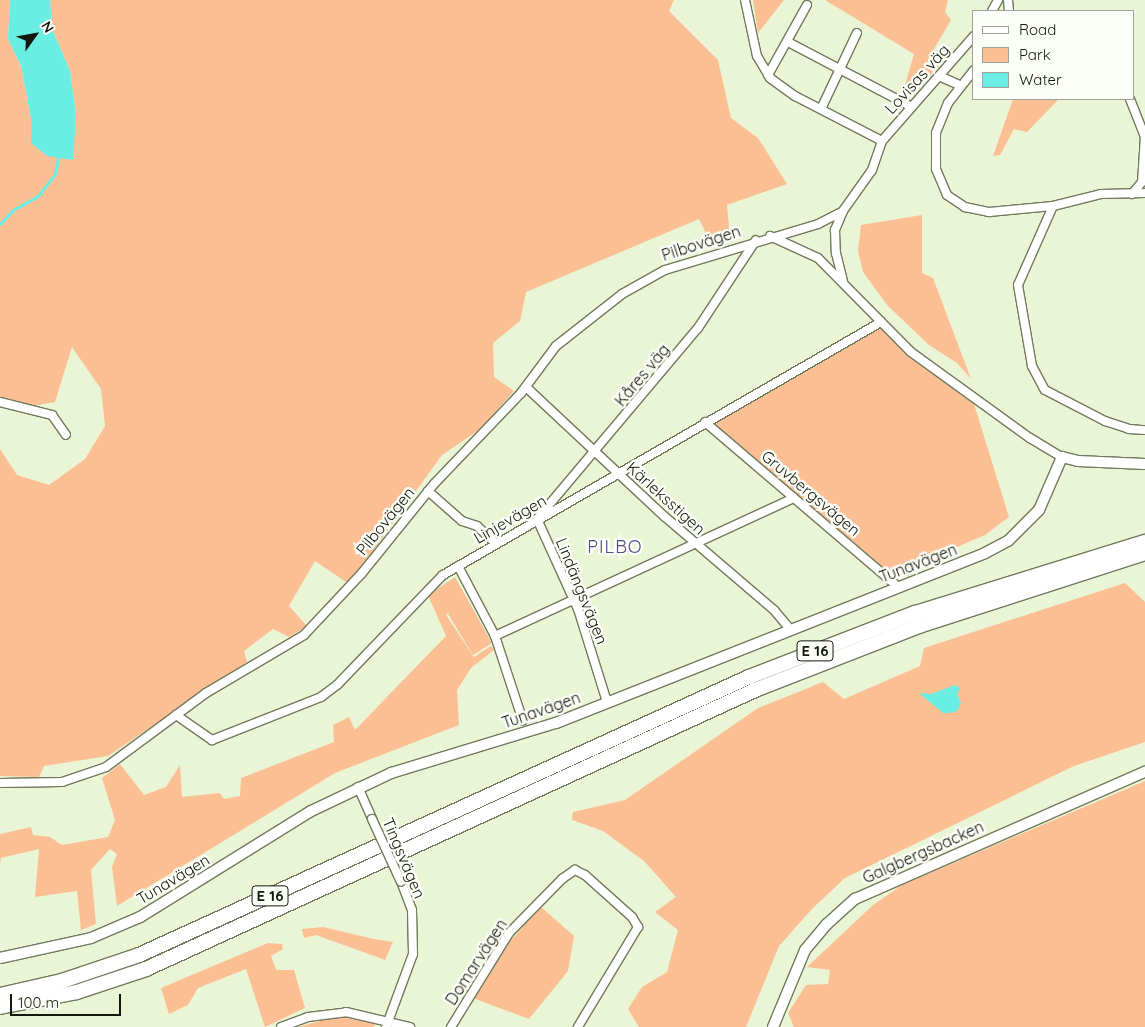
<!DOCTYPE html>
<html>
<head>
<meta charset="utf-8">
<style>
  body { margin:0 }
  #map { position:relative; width:1145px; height:1027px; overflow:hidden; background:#eaf5d5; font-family:Quicksand,sans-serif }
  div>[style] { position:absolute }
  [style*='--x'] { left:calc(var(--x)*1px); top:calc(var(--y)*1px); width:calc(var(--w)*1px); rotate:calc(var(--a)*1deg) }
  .green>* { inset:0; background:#fcbf94 }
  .water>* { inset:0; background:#6aede3 }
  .stream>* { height:2.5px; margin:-1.25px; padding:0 1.25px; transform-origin:1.25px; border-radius:1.25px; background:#6aede3 }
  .roads { filter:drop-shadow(1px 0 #717a5d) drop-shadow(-1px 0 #717a5d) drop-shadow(0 1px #717a5d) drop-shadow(0 -1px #717a5d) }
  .minor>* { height:8px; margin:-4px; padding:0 4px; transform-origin:4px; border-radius:4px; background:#fff }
  .tertiary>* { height:10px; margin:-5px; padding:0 5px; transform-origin:5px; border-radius:5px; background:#fff }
  .trunk>* { height:14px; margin:-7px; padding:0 7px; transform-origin:7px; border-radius:7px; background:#fff }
  .bridges { filter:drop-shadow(1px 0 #717a5d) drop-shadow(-1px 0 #717a5d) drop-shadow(0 1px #717a5d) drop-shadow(0 -1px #717a5d) }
  .minor-bridge>* { height:8px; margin:-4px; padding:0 4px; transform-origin:4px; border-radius:4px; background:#fff }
  span { translate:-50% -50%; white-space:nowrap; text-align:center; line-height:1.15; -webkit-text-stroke:5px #fcfef8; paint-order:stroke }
  .shield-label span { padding:1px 4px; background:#fcfef8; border:1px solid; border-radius:4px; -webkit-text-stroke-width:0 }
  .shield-label { font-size:15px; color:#13170c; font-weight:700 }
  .street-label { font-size:16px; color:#13170c }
  .neighbourhood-label { font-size:18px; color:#554b8a; letter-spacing:1px }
  .legend { position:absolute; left:972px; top:10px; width:162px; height:90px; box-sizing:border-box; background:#fcfef8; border:1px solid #9fa29a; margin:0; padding:6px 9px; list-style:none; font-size:15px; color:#13170c }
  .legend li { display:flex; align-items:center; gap:10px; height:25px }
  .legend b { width:25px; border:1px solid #9fa29a }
  .north { position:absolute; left:10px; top:10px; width:50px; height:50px; -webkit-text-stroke:4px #fcfef8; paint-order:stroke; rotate:58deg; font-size:14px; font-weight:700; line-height:20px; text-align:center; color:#13170c }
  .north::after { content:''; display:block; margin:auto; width:18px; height:22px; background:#13170c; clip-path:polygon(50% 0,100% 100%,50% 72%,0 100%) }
  .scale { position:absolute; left:10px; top:994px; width:111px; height:22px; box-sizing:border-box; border:2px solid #13170c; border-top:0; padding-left:6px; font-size:15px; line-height:18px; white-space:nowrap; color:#13170c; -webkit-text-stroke:4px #fcfef8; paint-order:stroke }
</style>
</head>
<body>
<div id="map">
  <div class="green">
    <div style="clip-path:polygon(0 0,10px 0,8px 39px,21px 66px,31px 118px,31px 143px,72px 160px,76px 114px,70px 71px,53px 31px,50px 0,674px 0,669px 11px,718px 60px,731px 118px,758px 138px,787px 184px,727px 205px,730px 238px,710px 242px,699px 219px,526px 292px,520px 321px,493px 343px,494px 377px,514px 391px,479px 430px,442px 455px,349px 584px,315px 561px,289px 606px,307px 626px,289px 637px,273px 629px,244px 651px,247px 662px,108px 756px,44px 766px,39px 777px,0 776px,0 449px,17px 475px,49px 485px,85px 459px,105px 426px,101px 389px,72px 347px,55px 402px,28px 407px,0 397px)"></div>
    <div style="clip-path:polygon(753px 0,784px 0,758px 33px)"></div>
    <div style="clip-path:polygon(825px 0,948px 0,945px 12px,951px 20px,930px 56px,940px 64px,914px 94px,903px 92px,914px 54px)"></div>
    <div style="clip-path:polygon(1013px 99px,1059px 99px,1027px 132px,1014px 129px,1000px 155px,993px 156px)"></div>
    <div style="clip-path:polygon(922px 215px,922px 273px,933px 278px,971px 379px,957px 363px,929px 345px,888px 306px,863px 272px,858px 251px,861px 225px)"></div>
    <div style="clip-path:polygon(881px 329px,914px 360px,974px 404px,1009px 517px,985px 535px,892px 575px,715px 425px,718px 418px,868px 333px)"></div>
    <div style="clip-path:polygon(455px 577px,492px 643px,473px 655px,448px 614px,451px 611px,446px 615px,474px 657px,491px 646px,494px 650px,471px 668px,457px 690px,459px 725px,335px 773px,117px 906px,112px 867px,117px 854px,110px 849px,91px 870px,96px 924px,81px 930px,77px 891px,35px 897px,39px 849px,1px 858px,0 864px,0 834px,31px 827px,33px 835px,50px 837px,62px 845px,108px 837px,115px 820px,102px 778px,120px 764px,144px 795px,166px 787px,180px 765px,182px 797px,220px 793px,224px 799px,240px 796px,241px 778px,334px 742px,333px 725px,349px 717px,355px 730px,446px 636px,428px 595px)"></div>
    <div style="clip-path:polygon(1125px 583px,1145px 602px,1145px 742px,1074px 766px,845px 878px,813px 908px,779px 946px,746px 1027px,639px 1027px,628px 1009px,642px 987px,667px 972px,678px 930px,655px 912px,676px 897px,644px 861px,603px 831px,572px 820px,573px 812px,625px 800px,758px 708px,823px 682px,844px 699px,920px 666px,924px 648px)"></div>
    <div style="clip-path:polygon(1145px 781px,1145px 1027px,794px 1027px,788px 1013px,806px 985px,828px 984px,830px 970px,807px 967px,873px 905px,902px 885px)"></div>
    <div style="clip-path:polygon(541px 907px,574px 936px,568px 971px,529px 1019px,473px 998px,509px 942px)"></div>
    <div style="clip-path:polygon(323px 927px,374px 939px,393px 942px,385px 960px,316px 935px,304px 938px,302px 929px)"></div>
    <div style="clip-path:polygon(268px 943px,282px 944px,283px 949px,271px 956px,276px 970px,294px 970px,305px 1008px,265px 1027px,246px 969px,198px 988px,188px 1005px,169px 1014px,161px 988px)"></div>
    <div style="clip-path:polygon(338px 1016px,375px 1024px,374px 1027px,298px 1027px)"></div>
  </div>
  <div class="water">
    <div style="clip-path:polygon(10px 0,50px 0,53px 31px,70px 71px,76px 114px,73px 160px,47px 156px,31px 143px,31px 118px,21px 66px,8px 39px)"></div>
    <div style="clip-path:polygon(955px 685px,960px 688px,957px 694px,961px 703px,957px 711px,950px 713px,943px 713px,919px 693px,931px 694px)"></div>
  </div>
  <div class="stream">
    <div style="--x:0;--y:224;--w:19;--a:-47"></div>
    <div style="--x:13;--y:210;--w:29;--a:-29"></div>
    <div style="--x:38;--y:196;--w:28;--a:-52"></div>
    <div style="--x:55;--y:174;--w:16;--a:-79"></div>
  </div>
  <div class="roads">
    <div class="minor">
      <div style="--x:745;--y:0;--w:57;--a:77.9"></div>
      <div style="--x:757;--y:56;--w:26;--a:59"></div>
      <div style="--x:770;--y:78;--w:31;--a:36"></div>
      <div style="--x:795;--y:96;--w:98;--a:27.3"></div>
      <div style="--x:882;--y:141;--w:31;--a:109"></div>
      <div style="--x:872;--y:170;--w:50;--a:125.3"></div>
      <div style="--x:843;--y:211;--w:21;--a:113"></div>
      <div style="--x:835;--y:230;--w:23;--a:88"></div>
      <div style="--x:836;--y:253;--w:29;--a:76"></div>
      <div style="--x:1008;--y:0;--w:11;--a:85"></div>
      <div style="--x:992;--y:11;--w:13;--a:-61"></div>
      <div style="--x:788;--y:42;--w:138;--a:27.7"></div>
      <div style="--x:974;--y:70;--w:42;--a:128.2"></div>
      <div style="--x:948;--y:103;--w:32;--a:112"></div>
      <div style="--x:936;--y:133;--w:36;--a:90"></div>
      <div style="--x:936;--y:169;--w:28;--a:67"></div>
      <div style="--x:947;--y:195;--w:22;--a:34"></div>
      <div style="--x:965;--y:207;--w:25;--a:12"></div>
      <div style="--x:989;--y:212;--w:64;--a:-5.4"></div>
      <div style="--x:1053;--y:206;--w:49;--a:-14"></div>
      <div style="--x:1101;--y:194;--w:44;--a:-1.3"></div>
      <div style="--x:768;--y:75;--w:80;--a:-60.9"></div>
      <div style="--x:939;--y:76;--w:24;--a:24"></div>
      <div style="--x:1130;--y:99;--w:41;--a:68.5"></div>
      <div style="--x:821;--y:109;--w:84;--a:-64.7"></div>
      <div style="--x:882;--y:141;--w:140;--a:-48.8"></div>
      <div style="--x:1132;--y:194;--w:16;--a:-50"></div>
      <div style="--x:1142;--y:182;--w:46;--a:-86.3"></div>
      <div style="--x:1053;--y:206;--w:86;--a:113.9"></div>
      <div style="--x:1018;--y:285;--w:82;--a:80.2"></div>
      <div style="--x:1032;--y:366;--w:27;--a:62"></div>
      <div style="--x:1045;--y:390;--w:68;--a:27.3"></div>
      <div style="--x:1105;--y:421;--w:25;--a:18"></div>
      <div style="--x:1129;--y:429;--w:16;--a:4"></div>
      <div style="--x:770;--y:236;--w:53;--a:24.6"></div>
      <div style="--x:818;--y:258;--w:132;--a:45.3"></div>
      <div style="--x:911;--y:352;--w:147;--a:35.9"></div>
      <div style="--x:1030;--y:438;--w:37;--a:31"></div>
      <div style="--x:526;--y:387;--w:189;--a:43.1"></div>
      <div style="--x:664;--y:516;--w:145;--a:40.5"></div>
      <div style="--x:774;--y:610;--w:23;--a:50"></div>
      <div style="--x:0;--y:402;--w:54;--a:14"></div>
      <div style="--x:52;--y:415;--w:24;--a:55"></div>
      <div style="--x:705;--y:422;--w:254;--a:40.5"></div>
      <div style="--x:428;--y:491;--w:45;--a:41.4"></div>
      <div style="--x:462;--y:521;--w:16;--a:18"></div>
      <div style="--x:477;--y:526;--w:25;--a:43"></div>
      <div style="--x:458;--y:566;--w:79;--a:62.1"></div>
      <div style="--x:495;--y:636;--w:89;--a:71.8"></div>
      <div style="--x:495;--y:636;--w:329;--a:-24.8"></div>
      <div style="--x:607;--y:702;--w:97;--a:-107.3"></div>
      <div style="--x:578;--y:609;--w:99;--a:-114.5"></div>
      <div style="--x:537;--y:519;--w:250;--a:-49.9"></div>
      <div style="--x:698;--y:328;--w:105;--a:-56.6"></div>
      <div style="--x:176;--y:715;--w:44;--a:34.8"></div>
      <div style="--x:212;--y:740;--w:117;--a:-21.5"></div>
      <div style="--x:321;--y:697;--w:21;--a:-37"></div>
      <div style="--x:338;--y:684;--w:151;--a:-46.1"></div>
      <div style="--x:443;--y:575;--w:506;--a:-30.01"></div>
      <div style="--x:0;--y:783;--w:62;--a:-0.9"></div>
      <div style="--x:62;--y:782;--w:46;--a:-18.8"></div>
      <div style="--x:106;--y:767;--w:124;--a:-36.5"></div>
      <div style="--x:206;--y:693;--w:114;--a:-30.6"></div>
      <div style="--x:304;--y:635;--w:85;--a:-46.9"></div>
      <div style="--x:362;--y:573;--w:114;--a:-51"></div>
      <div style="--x:434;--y:484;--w:126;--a:-46.3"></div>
      <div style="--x:521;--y:393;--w:59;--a:-53.3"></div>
      <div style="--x:556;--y:346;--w:84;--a:-38.2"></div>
      <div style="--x:622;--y:294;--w:49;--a:-29.2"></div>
      <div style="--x:665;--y:270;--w:160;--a:-16.7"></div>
      <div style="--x:818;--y:224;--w:28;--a:-27"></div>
      <div style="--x:358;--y:787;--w:35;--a:66"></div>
      <div style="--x:281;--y:1027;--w:29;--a:-20"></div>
      <div style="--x:308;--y:1017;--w:38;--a:-7"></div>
      <div style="--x:346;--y:1012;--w:66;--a:13.2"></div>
      <div style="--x:386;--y:1027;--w:78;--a:-69.7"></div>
      <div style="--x:413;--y:954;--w:44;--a:-91.3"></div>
      <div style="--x:412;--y:910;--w:30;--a:-111"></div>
      <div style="--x:451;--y:1027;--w:110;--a:-58.3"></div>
      <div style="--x:509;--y:933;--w:76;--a:-45.5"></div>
      <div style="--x:562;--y:879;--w:16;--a:-35"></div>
      <div style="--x:575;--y:870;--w:11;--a:27"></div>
      <div style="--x:585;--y:875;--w:63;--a:41.8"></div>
      <div style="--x:632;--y:917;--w:12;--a:59"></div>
      <div style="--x:638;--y:927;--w:117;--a:121"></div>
    </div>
    <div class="tertiary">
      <div style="--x:0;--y:958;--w:93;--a:-12.4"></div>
      <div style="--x:91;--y:938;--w:53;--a:-23.2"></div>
      <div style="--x:140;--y:917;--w:201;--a:-31.8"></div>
      <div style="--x:311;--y:811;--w:89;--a:-25.4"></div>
      <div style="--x:391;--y:773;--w:172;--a:-16.9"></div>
      <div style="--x:556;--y:723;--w:461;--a:-21.6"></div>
      <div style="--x:985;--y:553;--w:26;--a:-28"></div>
      <div style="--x:1008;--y:541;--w:44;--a:-45"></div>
      <div style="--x:1039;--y:510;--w:58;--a:-66.5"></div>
      <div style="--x:1062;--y:457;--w:16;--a:14"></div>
      <div style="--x:1078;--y:461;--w:67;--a:2.6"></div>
      <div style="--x:773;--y:1027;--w:83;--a:-67.4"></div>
      <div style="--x:805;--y:950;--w:34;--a:-50"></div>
      <div style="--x:827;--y:924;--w:38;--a:-42"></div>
      <div style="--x:855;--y:899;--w:317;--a:-23.7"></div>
    </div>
    <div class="trunk">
      <div style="--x:0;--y:995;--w:64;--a:-12.7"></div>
      <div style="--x:62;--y:981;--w:81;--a:-18.7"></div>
      <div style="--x:139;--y:955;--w:670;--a:-24.5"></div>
      <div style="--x:749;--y:677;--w:178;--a:-21.1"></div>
      <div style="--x:915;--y:613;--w:241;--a:-17.2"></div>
      <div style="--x:0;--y:1007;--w:78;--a:-11"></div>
      <div style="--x:77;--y:992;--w:73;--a:-18.4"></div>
      <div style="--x:146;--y:969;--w:670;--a:-24.61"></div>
      <div style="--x:755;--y:690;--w:176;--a:-21.3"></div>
      <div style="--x:919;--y:626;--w:237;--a:-17.9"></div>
    </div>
  </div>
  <div class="bridges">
    <div class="minor-bridge">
      <div style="--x:372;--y:819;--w:69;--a:65.3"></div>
    </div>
  </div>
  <div class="shield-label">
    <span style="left:815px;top:651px">E 16</span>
    <span style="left:270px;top:896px">E 16</span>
  </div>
  <div class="street-label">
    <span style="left:917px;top:79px;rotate:-48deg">Lovisas väg</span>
    <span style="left:701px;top:243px;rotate:-18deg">Pilbovägen</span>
    <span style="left:642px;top:375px;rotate:-50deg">Kåres väg</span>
    <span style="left:811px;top:493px;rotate:40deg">Gruvbergsvägen</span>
    <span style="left:666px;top:498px;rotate:42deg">Kärleksstigen</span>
    <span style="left:510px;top:519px;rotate:-30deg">Linjevägen</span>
    <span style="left:385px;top:521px;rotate:-51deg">Pilbovägen</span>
    <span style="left:918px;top:563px;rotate:-21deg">Tunavägen</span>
    <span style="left:582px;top:591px;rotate:68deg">Lindängsvägen</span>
    <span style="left:541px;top:710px;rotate:-19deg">Tunavägen</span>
    <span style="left:923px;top:852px;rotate:-24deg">Galgbergsbacken</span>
    <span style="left:404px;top:858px;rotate:67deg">Tingsvägen</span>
    <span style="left:173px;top:879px;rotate:-31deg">Tunavägen</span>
    <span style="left:476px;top:962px;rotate:-57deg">Domarvägen</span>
  </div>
  <div class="neighbourhood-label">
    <span style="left:615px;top:547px">PILBO</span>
  </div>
  <ul class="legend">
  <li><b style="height:6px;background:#fff"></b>Road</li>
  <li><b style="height:14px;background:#fcbf94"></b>Park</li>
  <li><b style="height:14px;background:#6aede3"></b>Water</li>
  </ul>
  <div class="north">N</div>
  <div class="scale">100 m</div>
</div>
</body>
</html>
